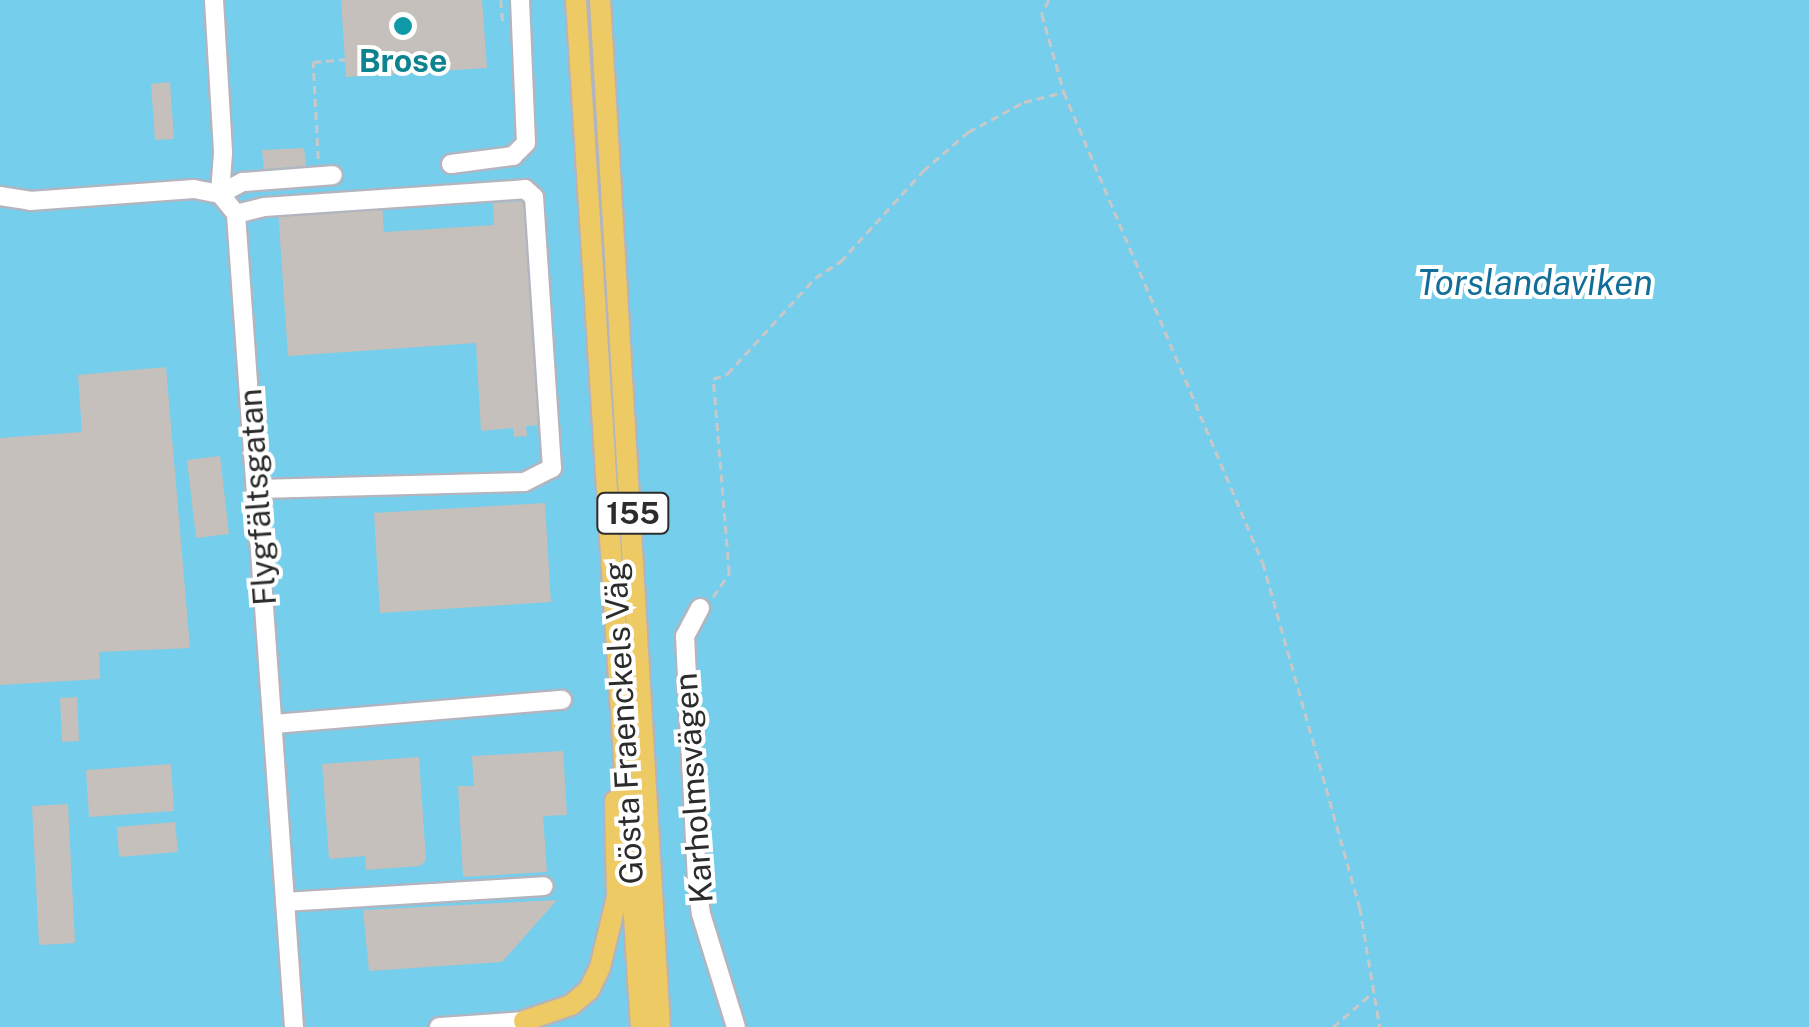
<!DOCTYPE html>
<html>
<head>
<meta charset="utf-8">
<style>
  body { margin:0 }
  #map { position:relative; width:1809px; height:1027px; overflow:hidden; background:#ede6de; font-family:"Public Sans",sans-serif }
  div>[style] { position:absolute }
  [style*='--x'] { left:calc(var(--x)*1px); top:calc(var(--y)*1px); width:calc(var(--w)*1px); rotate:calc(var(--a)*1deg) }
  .water>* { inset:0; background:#75ceeb }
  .building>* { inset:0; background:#c5c0bb }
  .path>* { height:2.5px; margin-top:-1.25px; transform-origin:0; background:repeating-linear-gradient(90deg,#c8c8c8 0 8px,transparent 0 13px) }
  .roads { filter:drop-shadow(2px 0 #b2b5bf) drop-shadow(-2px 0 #b2b5bf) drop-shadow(0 2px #b2b5bf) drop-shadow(0 -2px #b2b5bf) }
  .minor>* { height:18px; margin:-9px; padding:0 9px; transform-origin:9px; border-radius:9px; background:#fff }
  .major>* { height:20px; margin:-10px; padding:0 10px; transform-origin:10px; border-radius:10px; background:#edca64 }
  .dots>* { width:28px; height:28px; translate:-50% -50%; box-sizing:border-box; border:5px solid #fff; border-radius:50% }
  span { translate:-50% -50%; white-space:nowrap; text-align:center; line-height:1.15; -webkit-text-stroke:8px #fff; paint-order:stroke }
  .shield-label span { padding:2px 8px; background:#fff; border:2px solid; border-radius:8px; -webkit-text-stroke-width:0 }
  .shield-label { font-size:30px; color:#2c2c2c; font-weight:700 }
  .culture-label { font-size:32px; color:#0d838f; font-weight:700 }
  .street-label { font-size:32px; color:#2c2c2c }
  .water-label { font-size:35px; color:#126d99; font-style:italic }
</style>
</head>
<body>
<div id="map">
  <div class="water">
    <div style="clip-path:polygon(0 0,1809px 0,1809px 1027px,0 1027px)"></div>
  </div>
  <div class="building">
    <div style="clip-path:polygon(341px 0,482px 0,487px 68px,346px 77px)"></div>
    <div style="clip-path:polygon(170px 82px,174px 139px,155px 140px,151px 84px)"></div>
    <div style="clip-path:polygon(304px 148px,306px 166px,264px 169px,262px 150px)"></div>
    <div style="clip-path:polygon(526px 201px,540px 425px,526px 426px,527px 436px,514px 437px,513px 428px,481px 431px,476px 343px,288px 356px,278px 210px,382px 203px,384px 232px,494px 225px,493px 203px)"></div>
    <div style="clip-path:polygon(166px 367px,190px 648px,99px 652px,100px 679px,0 685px,0 438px,82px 432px,78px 375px)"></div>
    <div style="clip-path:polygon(220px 456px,229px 534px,196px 538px,187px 460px)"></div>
    <div style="clip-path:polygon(545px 503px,551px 602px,380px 613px,374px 513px)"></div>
    <div style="clip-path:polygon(77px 697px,79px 741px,62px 742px,60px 698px)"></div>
    <div style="clip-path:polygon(563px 751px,567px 815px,543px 816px,547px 872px,463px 877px,458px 786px,474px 786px,472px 756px)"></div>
    <div style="clip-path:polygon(419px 757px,426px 860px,420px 866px,366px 870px,365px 856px,329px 859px,322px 764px)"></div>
    <div style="clip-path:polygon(171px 764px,174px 811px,89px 817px,86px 770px)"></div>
    <div style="clip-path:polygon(68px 804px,75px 943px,39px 945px,32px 806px)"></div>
    <div style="clip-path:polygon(175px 822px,178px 852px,119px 857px,117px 827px)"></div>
    <div style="clip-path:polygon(557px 900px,502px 962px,369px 971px,363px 910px)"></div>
  </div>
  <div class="path">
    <div style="--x:501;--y:0;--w:23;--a:85"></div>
    <div style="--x:1049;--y:0;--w:16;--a:117"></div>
    <div style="--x:1042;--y:14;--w:81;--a:74.2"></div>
    <div style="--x:1064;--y:92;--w:511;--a:67.1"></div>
    <div style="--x:1263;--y:563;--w:358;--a:74.3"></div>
    <div style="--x:1360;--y:908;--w:121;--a:80.5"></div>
    <div style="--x:318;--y:159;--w:97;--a:-93"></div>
    <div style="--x:313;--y:62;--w:32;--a:-5"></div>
    <div style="--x:713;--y:597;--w:29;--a:-56"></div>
    <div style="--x:729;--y:573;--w:195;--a:-94.7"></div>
    <div style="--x:713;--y:379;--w:15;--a:-20"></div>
    <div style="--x:727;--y:374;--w:130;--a:-47.5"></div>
    <div style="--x:815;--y:278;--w:30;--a:-33"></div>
    <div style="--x:840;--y:262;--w:123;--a:-47.6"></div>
    <div style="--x:923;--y:171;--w:60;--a:-40.9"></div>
    <div style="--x:968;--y:132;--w:64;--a:-28.2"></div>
    <div style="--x:1024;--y:102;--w:41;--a:-14"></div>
    <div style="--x:1333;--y:1027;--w:53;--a:-41.2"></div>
  </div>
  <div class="roads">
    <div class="minor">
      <div style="--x:214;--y:0;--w:153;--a:86.6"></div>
      <div style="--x:223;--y:153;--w:41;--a:94.2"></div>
      <div style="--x:451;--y:164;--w:63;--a:-7.4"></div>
      <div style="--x:513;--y:156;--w:18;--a:-45"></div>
      <div style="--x:526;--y:143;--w:143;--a:-92.4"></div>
      <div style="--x:220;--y:194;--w:26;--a:-28"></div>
      <div style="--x:243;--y:182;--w:90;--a:-4.4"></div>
      <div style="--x:0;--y:196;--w:30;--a:9"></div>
      <div style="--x:30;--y:201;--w:164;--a:-4.2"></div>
      <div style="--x:194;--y:189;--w:26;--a:11"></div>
      <div style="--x:220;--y:194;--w:26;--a:51"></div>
      <div style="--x:236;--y:214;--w:815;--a:85.92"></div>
      <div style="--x:236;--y:214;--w:29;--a:-14"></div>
      <div style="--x:264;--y:207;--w:262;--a:-3.9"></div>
      <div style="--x:525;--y:189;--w:12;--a:42"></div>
      <div style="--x:534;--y:197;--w:272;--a:86.2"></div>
      <div style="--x:552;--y:468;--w:31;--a:153"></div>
      <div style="--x:524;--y:482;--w:266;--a:178.5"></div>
      <div style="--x:700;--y:608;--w:32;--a:118"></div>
      <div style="--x:685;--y:636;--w:246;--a:87.2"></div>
      <div style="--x:697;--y:882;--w:32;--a:83"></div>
      <div style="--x:701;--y:914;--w:118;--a:72.8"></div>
      <div style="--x:274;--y:724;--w:289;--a:-4.8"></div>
      <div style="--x:285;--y:902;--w:259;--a:-3.5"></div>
      <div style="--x:439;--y:1027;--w:85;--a:-4"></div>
    </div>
    <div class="major">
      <div style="--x:576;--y:0;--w:1029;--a:86.38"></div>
      <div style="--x:600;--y:0;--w:1029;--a:86.66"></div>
      <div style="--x:524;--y:1021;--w:50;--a:-18.8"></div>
      <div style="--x:571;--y:1005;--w:23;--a:-40"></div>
      <div style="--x:589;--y:990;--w:25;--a:-64"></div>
      <div style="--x:600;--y:967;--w:72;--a:-76.3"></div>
      <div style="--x:617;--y:897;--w:96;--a:-91.2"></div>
    </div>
  </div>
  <div class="dots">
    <div style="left:403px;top:26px;background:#0f9aa8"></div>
  </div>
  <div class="shield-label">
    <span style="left:633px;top:513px">155</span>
  </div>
  <div class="culture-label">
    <span style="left:403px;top:61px">Brose</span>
  </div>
  <div class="street-label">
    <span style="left:258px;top:497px;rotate:-94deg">Flygfältsgatan</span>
    <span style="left:624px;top:723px;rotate:-93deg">Gösta Fraenckels Väg</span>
    <span style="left:694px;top:788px;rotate:-94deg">Karholmsvägen</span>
  </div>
  <div class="water-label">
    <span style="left:1535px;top:283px">Torslandaviken</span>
  </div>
</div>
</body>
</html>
